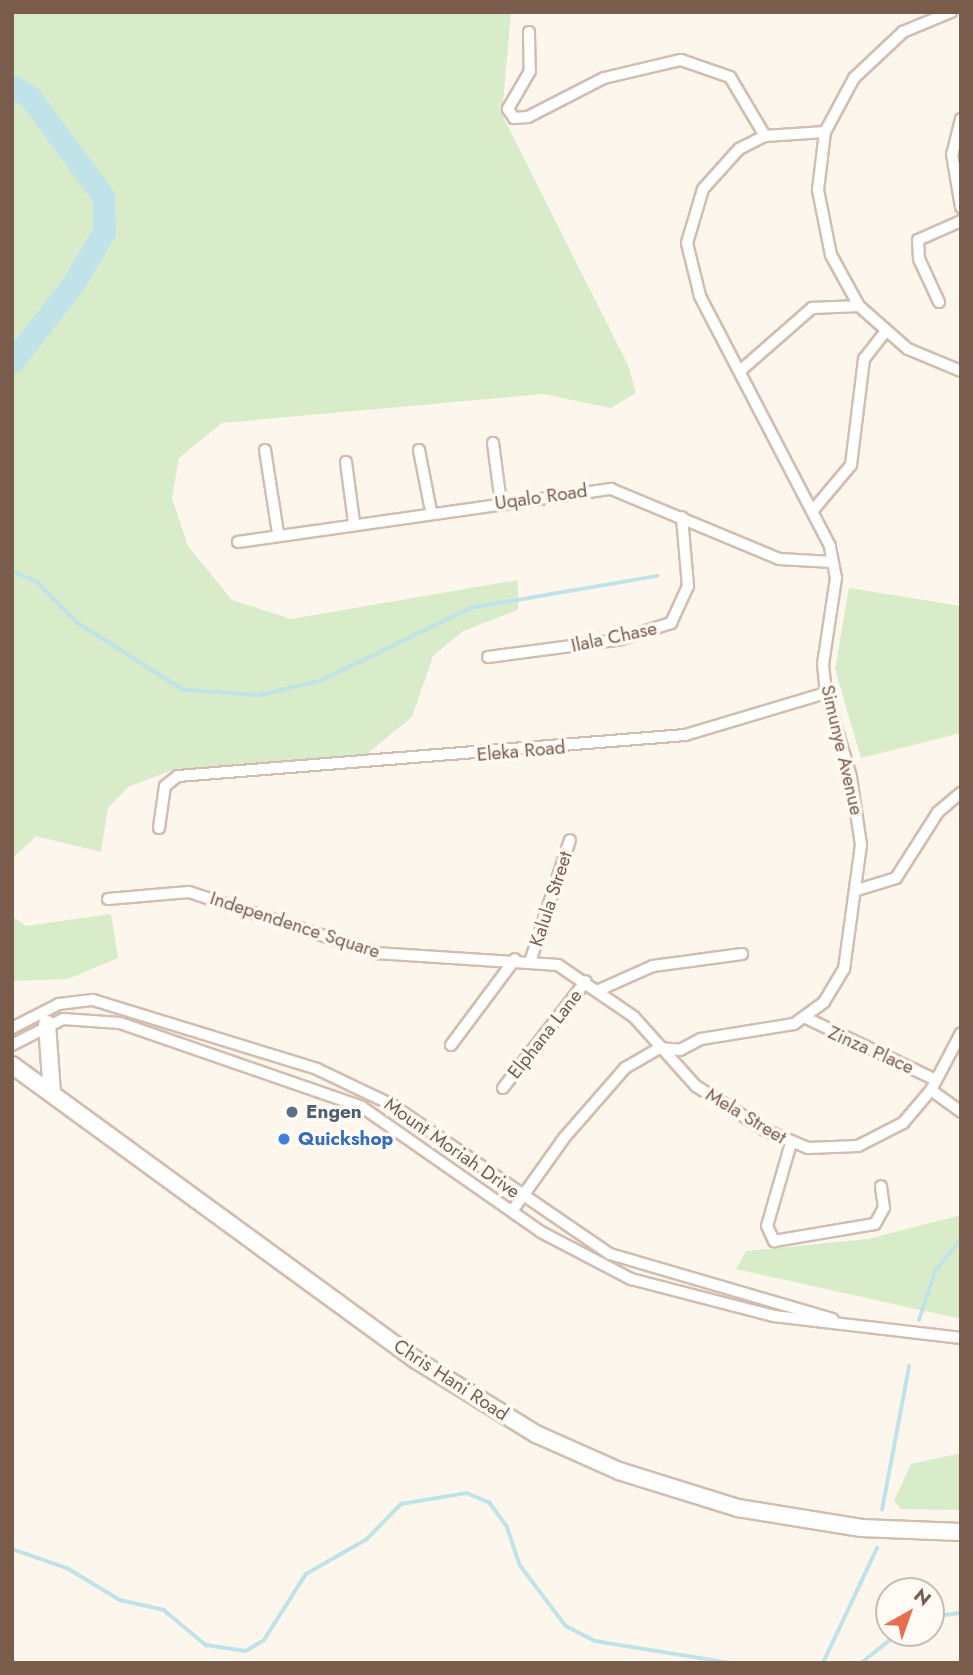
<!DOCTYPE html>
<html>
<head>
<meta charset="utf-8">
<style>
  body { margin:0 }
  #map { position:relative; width:973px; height:1675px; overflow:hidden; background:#fdf6ec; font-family:Jost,sans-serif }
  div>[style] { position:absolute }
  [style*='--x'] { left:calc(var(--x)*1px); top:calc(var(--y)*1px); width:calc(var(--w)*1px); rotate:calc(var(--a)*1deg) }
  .green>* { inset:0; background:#d8ecc9 }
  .stream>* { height:3.5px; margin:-1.75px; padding:0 1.75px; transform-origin:1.75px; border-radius:1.75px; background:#bfe3e8 }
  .river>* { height:23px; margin:-11.5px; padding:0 11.5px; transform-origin:11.5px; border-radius:11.5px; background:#bfe3e8 }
  .roads { filter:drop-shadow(2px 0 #d1beb0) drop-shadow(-2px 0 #d1beb0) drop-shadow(0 2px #d1beb0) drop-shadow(0 -2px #d1beb0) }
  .street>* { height:10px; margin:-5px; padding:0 5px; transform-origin:5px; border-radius:5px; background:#fff }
  .secondary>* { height:16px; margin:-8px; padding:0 8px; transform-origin:8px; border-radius:8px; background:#fff }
  .dots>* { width:19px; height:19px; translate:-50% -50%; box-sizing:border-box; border:4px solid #fffaf3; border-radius:50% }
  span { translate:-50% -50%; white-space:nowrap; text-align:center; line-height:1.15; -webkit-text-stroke:7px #fffaf3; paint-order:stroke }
  .street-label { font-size:19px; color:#7a5c4d }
  .service-label { font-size:19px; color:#4e5e75; font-weight:700 }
  .left { translate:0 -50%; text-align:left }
  .shop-label { font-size:19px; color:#366cbe; font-weight:700 }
  .frame { position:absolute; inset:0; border:14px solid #7a5c4d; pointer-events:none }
  .north { position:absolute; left:875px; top:1577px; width:70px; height:70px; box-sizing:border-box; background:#fffaf3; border:2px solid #cabbb1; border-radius:50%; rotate:40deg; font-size:19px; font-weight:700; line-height:28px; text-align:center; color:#7a5c4d }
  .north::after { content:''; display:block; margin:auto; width:24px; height:32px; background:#e76f51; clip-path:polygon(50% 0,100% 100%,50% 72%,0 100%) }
</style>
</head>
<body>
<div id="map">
  <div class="green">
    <div style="clip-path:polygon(12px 12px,511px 12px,502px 115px,628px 365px,636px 393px,611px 408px,543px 394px,222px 423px,179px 458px,172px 498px,188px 546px,232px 600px,291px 619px,518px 580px,518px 610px,463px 631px,433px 656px,412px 717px,357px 762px,170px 771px,128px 787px,108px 808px,101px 852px,36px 836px,12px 859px)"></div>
    <div style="clip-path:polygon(849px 588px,961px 606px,961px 733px,861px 758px,835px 669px)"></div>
    <div style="clip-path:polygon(111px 914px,118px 958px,68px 979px,12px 981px,12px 916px,26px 926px)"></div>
    <div style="clip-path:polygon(961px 1215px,961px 1319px,736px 1269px,746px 1251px,868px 1239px)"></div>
    <div style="clip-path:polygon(961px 1453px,961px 1510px,901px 1509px,894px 1501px,911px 1464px)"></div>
  </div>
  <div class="stream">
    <div style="--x:12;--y:571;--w:26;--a:23"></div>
    <div style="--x:36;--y:581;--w:59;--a:45"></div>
    <div style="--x:78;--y:623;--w:125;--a:32.3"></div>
    <div style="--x:184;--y:690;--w:76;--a:3.8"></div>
    <div style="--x:260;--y:695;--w:64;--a:-13.6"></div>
    <div style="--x:322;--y:680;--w:165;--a:-25.9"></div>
    <div style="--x:470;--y:608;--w:190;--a:-9.7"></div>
    <div style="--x:919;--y:1320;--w:53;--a:-71.2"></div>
    <div style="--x:936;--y:1270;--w:40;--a:-51"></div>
    <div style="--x:882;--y:1510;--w:146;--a:-79.3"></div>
    <div style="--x:12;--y:1549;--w:60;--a:19.3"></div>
    <div style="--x:69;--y:1569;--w:60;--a:31.3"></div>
    <div style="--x:120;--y:1600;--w:45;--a:12.8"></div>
    <div style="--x:164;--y:1610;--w:55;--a:39.8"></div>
    <div style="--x:206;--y:1645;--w:40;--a:8.5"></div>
    <div style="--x:246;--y:1651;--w:21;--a:-31"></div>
    <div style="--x:264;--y:1640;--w:78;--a:-57.5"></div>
    <div style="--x:306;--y:1574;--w:70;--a:-29.8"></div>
    <div style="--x:367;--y:1539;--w:49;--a:-45.8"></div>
    <div style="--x:401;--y:1504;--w:67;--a:-9.5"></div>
    <div style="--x:467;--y:1493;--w:25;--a:23"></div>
    <div style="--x:490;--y:1503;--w:29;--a:54"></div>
    <div style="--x:507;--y:1526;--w:41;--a:71.6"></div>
    <div style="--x:520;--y:1565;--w:76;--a:53"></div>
    <div style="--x:566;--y:1626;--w:33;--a:27"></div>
    <div style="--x:595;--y:1641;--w:138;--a:9.2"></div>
    <div style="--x:931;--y:1617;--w:30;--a:-8"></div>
    <div style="--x:745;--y:1663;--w:38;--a:0"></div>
    <div style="--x:823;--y:1663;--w:127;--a:-64.8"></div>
    <div style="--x:861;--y:1663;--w:48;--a:-38.3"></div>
  </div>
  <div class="river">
    <div style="--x:12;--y:86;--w:21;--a:31"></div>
    <div style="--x:30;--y:97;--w:123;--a:53.6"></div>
    <div style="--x:103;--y:196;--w:35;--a:88"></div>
    <div style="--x:104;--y:231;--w:60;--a:120"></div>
    <div style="--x:74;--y:283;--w:100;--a:128.1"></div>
  </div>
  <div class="roads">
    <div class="street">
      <div style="--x:951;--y:12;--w:52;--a:157.4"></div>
      <div style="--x:903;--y:32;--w:67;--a:136.8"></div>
      <div style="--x:854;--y:78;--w:61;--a:118.2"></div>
      <div style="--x:825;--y:132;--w:58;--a:96.9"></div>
      <div style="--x:818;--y:190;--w:66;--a:78.7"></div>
      <div style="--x:831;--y:255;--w:58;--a:61.2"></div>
      <div style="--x:859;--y:306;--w:65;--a:41.3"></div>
      <div style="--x:908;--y:349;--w:57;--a:22.5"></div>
      <div style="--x:529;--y:32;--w:39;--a:89"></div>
      <div style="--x:530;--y:71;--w:44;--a:120.1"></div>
      <div style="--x:508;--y:109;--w:11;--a:56"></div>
      <div style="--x:514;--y:118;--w:14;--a:-4"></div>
      <div style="--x:528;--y:117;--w:85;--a:-27.2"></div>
      <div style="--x:604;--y:78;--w:79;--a:-13.2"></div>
      <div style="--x:681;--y:60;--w:52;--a:19.1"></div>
      <div style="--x:730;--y:77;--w:69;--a:59.3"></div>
      <div style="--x:961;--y:119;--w:36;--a:104"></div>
      <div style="--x:952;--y:154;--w:54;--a:80.4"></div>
      <div style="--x:939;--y:302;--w:47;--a:-114.9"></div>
      <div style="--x:919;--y:259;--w:19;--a:-93"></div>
      <div style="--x:918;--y:240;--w:47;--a:-23.8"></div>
      <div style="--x:740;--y:371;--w:96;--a:-41.2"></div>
      <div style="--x:812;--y:308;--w:47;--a:-2.4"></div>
      <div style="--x:493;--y:443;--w:61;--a:82.4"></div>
      <div style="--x:265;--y:450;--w:84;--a:81.1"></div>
      <div style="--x:419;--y:450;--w:62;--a:78.9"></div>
      <div style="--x:346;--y:462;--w:61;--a:82.4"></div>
      <div style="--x:814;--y:509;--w:57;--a:-49.9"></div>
      <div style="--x:851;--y:465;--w:107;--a:-83"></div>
      <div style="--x:864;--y:359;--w:34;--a:-52"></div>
      <div style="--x:238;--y:542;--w:377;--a:-8.1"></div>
      <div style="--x:611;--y:489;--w:182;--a:22.6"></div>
      <div style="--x:779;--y:559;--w:54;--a:3.2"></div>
      <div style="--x:488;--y:657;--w:131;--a:-7.5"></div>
      <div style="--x:618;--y:640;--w:56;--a:-17.8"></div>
      <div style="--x:671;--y:623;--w:41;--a:-65.3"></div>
      <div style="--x:688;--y:586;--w:69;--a:-95"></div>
      <div style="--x:159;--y:828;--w:42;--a:-81.9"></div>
      <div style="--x:165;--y:786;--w:16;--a:-38"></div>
      <div style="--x:178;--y:776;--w:509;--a:-4.62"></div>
      <div style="--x:685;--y:735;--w:147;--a:-16.6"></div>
      <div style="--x:857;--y:890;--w:41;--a:-17.1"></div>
      <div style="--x:896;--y:878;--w:78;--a:-57.5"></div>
      <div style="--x:938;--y:812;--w:30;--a:-40"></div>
      <div style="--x:108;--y:899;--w:81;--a:-4.9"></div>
      <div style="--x:189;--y:892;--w:198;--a:18"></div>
      <div style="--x:377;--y:953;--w:181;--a:3.8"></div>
      <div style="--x:558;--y:965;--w:92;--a:34.4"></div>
      <div style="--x:634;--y:1017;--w:93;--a:48.1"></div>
      <div style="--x:696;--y:1086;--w:82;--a:32.5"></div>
      <div style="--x:765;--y:1130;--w:47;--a:22.7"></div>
      <div style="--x:808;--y:1148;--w:50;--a:-2.3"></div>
      <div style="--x:858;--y:1146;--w:51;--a:-27.1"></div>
      <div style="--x:903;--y:1123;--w:43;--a:-49.7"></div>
      <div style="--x:931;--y:1090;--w:64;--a:-62.2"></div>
      <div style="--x:531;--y:959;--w:125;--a:-71.9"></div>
      <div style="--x:599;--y:990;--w:59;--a:-24"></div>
      <div style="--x:653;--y:966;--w:90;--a:-7.7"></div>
      <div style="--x:806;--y:1018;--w:144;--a:25.5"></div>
      <div style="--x:12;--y:1028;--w:53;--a:-27.1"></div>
      <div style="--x:59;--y:1004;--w:34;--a:-7"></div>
      <div style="--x:93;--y:1000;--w:234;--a:17.1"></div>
      <div style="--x:317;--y:1069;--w:83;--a:25.6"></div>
      <div style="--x:392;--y:1105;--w:264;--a:34.4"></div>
      <div style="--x:610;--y:1254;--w:232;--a:16.3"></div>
      <div style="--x:12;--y:1045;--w:57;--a:-27"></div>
      <div style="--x:63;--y:1019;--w:57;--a:4"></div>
      <div style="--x:120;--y:1023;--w:256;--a:19.1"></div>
      <div style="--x:362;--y:1107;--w:218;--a:34.9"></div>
      <div style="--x:541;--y:1232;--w:102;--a:27.6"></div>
      <div style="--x:631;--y:1279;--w:148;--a:14.5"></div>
      <div style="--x:774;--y:1316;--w:188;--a:6.7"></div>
      <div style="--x:451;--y:1045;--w:107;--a:-53.3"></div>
      <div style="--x:503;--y:1088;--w:135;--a:-52.2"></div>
      <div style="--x:931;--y:1090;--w:37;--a:36"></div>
      <div style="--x:791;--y:1143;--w:86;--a:106.1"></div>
      <div style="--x:767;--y:1226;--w:17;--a:65"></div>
      <div style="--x:774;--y:1241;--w:102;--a:-9.6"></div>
      <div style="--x:875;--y:1224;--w:18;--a:-61"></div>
      <div style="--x:884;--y:1208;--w:22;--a:-98"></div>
      <div style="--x:512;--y:1211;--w:90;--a:-54.5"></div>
      <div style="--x:564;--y:1138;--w:93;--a:-48.9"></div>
      <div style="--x:625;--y:1068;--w:39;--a:-30"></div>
      <div style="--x:659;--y:1048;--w:21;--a:5"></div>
      <div style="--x:680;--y:1050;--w:24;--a:-28"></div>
      <div style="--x:701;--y:1039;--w:94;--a:-9.2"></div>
      <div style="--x:794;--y:1024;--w:37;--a:-36"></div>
      <div style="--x:824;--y:1002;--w:39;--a:-59"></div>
      <div style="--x:844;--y:969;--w:125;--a:-82.2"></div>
      <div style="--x:861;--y:845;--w:69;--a:-98.4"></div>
      <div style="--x:851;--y:777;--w:88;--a:-106.6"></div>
      <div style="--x:826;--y:693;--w:29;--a:-96"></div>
      <div style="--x:823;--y:664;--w:87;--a:-81.4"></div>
      <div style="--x:836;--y:578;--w:33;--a:-101"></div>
      <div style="--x:830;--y:546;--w:282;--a:-117.5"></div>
      <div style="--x:700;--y:296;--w:55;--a:-103.8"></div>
      <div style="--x:687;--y:243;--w:56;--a:-73.5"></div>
      <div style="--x:703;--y:189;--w:54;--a:-48"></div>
      <div style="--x:739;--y:149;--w:29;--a:-27"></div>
      <div style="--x:765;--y:136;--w:60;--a:-3.8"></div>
    </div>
    <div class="secondary">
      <div style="--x:47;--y:1024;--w:70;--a:85.9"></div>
      <div style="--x:12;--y:1065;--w:500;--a:36.14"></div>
      <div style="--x:416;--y:1360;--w:141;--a:31.7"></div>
      <div style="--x:536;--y:1434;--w:91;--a:24"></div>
      <div style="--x:619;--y:1471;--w:125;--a:17.3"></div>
      <div style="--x:738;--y:1508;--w:125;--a:9.2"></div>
      <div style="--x:861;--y:1528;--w:100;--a:2.3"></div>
    </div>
  </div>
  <div class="dots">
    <div style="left:292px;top:1112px;background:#5c6f8a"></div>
    <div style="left:284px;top:1139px;background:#3f7fe0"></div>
  </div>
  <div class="street-label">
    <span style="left:541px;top:497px;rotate:-8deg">Uqalo Road</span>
    <span style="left:614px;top:637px;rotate:-12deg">Ilala Chase</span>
    <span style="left:842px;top:750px;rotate:77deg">Simunye Avenue</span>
    <span style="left:521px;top:751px;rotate:-5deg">Eleka Road</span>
    <span style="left:551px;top:899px;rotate:-72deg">Kalula Street</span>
    <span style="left:295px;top:925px;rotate:18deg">Independence Square</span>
    <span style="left:545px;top:1034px;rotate:-52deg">Elphana Lane</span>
    <span style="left:871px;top:1050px;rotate:24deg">Zinza Place</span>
    <span style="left:746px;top:1116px;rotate:31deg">Mela Street</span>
    <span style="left:452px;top:1148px;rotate:35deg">Mount Moriah Drive</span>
    <span style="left:451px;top:1380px;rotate:33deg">Chris Hani Road</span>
  </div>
  <div class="service-label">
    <span class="left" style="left:306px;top:1112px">Engen</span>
  </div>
  <div class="shop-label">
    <span class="left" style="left:298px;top:1139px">Quickshop</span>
  </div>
  <div class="frame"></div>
  <div class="north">N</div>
</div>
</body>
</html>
